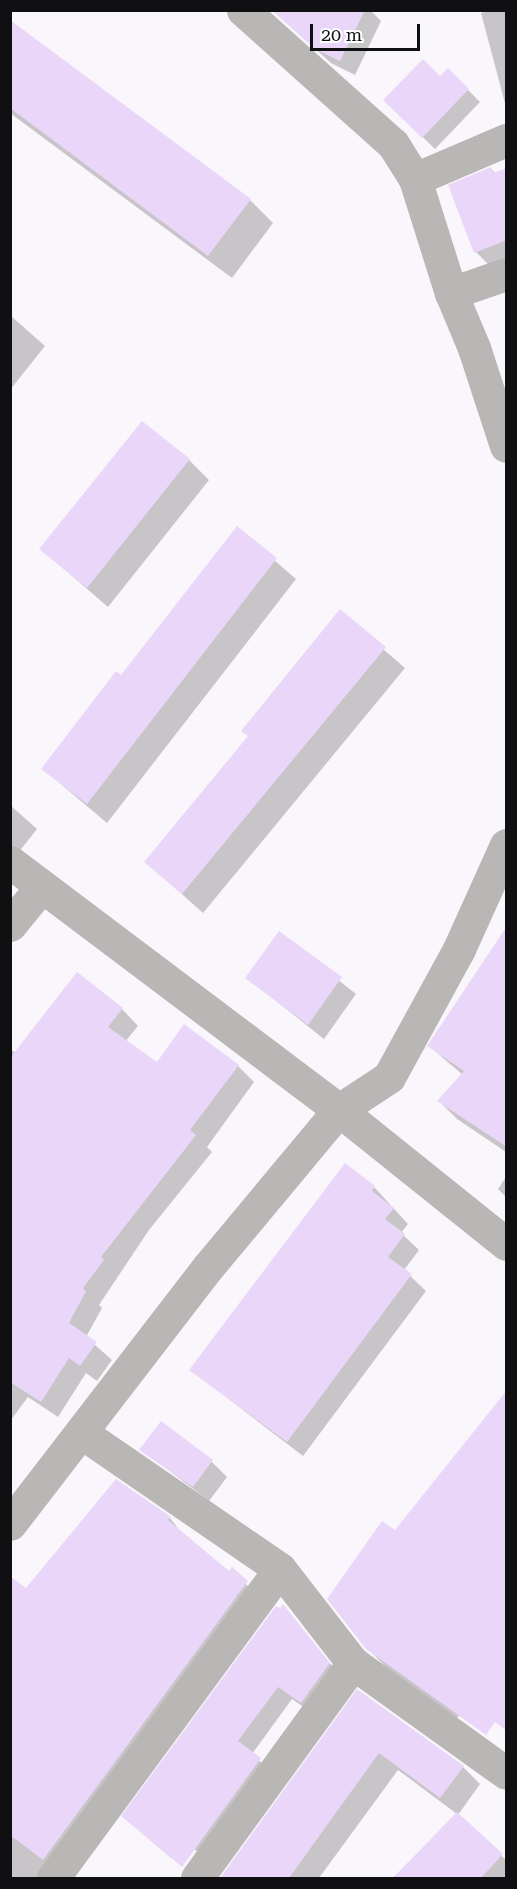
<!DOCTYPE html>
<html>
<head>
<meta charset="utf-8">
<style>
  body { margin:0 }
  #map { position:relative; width:517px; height:1889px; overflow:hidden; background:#f9f7fb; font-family:"Roboto Serif",serif }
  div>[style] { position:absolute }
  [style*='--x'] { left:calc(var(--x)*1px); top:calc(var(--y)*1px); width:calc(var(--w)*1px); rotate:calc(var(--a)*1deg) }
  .shadow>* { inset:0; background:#0003 }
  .building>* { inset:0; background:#ead6f9 }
  .street>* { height:33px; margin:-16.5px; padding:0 16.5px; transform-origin:16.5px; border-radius:16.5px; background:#b8b7b5 }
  span { translate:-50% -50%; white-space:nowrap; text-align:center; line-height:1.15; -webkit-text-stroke:6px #fff; paint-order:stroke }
  .frame { position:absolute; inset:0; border:12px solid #100f11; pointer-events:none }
  .scale { position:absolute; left:310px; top:24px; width:110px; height:27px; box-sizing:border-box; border:3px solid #100f11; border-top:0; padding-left:8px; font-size:18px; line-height:21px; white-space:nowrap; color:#100f11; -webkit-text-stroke:4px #fff; paint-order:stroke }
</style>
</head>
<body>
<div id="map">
  <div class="shadow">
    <div style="clip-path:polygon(272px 10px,370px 10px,381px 21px,355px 75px,331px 63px)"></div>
    <div style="clip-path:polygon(491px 10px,506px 10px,506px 107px,481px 13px)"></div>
    <div style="clip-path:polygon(10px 45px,250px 200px,273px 223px,232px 278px,10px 113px)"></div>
    <div style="clip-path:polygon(448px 70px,480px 102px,435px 149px,385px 100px,440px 78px)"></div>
    <div style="clip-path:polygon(491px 169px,496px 174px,506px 170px,506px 260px,490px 266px,476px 252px)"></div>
    <div style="clip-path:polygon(10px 315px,45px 346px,10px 390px)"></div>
    <div style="clip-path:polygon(189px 460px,209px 480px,108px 607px,41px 549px)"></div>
    <div style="clip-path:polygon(237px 528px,296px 579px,107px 823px,43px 769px,121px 677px)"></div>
    <div style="clip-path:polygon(340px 612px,405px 668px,203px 913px,146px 862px,249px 737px)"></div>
    <div style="clip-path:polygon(10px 805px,37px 829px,18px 853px,10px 847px)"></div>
    <div style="clip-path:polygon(506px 929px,506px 1152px,457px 1119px,439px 1101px,463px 1075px,429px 1046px)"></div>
    <div style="clip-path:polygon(279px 933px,356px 994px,324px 1039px,247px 978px)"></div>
    <div style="clip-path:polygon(122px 1009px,138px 1026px,125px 1042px,157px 1064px,238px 1066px,254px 1082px,207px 1147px,212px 1152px,149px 1230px,99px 1305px,102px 1308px,86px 1337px,112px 1360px,97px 1381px,86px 1373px,58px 1417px,28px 1397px,10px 1421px,10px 1049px,16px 1053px)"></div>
    <div style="clip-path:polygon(506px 1177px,506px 1197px,498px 1189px)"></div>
    <div style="clip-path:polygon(374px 1187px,408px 1224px,401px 1233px,419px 1250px,404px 1270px,426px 1291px,303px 1456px,191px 1370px)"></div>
    <div style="clip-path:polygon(141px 1449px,212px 1462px,227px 1477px,209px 1501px)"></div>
    <div style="clip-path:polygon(170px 1518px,183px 1535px,262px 1597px,56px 1878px,10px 1878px,10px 1601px)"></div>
    <div style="clip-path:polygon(395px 1532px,479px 1694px,457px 1718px,386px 1667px,367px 1648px)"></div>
    <div style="clip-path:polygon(283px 1606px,342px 1678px,315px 1715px,292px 1699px,252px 1754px,273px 1773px,210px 1860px,183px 1842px,171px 1858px,123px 1816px)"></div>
    <div style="clip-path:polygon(358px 1691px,463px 1767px,480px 1784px,458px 1815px,506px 1860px,506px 1878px,393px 1878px,457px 1814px,398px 1770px,319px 1878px,222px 1878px)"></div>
  </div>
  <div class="building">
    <div style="clip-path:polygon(272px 10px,365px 10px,340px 61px,315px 49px)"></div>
    <div style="clip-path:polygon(10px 20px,251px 199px,208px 256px,10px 108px)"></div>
    <div style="clip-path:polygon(423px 59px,440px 76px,448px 68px,469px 89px,422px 138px,383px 100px)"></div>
    <div style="clip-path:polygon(491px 167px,493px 173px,507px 168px,507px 240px,474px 253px,448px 185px)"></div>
    <div style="clip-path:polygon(142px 421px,190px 459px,87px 588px,39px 549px)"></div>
    <div style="clip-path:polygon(237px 526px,277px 558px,87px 804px,41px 769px,116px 671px,121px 675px)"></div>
    <div style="clip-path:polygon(340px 609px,386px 647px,182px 894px,144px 862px,248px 736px,241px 731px)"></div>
    <div style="clip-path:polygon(507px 926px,507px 1147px,437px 1101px,464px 1071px,427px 1046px)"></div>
    <div style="clip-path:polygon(279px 931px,342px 977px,308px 1025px,245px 978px)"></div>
    <div style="clip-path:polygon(77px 972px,123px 1008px,108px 1027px,157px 1062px,184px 1024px,239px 1065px,190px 1130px,196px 1135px,101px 1257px,104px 1260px,83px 1288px,86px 1291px,69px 1323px,97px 1342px,80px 1366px,69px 1358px,41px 1402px,10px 1382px,10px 1058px)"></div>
    <div style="clip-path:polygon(345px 1163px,375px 1186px,372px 1191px,394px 1208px,385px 1219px,405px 1234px,388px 1257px,412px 1274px,287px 1442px,189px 1370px)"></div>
    <div style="clip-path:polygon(507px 1390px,507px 1731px,495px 1722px,486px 1735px,366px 1649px,327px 1599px,382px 1521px,395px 1530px)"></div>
    <div style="clip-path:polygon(161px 1421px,213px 1460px,193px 1487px,139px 1450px)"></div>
    <div style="clip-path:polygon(116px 1479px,171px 1517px,168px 1520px,229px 1571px,232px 1567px,248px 1581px,43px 1860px,10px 1835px,10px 1576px,26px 1588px)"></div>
    <div style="clip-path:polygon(283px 1604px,330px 1663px,301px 1703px,278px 1687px,238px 1741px,261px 1758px,182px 1867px,121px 1816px,276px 1606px,280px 1608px)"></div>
    <div style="clip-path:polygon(357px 1689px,464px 1766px,440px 1798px,379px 1753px,289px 1878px,220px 1878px)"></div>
    <div style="clip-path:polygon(457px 1812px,503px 1854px,481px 1878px,393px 1878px)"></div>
  </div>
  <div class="street">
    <div style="--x:243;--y:10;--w:201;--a:41.8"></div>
    <div style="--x:393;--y:144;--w:41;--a:57.8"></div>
    <div style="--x:415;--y:179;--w:120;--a:72.5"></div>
    <div style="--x:451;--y:293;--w:60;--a:67.3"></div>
    <div style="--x:474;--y:348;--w:103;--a:71.9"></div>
    <div style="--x:415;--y:179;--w:99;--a:-23.2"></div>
    <div style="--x:451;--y:293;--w:58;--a:-19.1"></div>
    <div style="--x:10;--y:862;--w:412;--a:37"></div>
    <div style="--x:339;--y:1110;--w:214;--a:38.7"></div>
    <div style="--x:10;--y:925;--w:50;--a:-50.6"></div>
    <div style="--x:82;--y:1433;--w:240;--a:34.5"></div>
    <div style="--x:280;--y:1569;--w:119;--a:52.2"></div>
    <div style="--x:353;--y:1663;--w:188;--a:35.7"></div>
    <div style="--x:10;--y:1524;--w:324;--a:-52.4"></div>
    <div style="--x:208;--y:1267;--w:204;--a:-50.2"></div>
    <div style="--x:339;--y:1110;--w:60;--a:-33.4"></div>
    <div style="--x:389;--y:1077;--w:146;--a:-61.3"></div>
    <div style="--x:459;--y:949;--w:114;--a:-65.7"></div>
    <div style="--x:53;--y:1878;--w:383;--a:-53.7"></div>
    <div style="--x:197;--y:1878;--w:266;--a:-54"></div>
  </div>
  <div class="frame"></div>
  <div class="scale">20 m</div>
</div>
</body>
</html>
